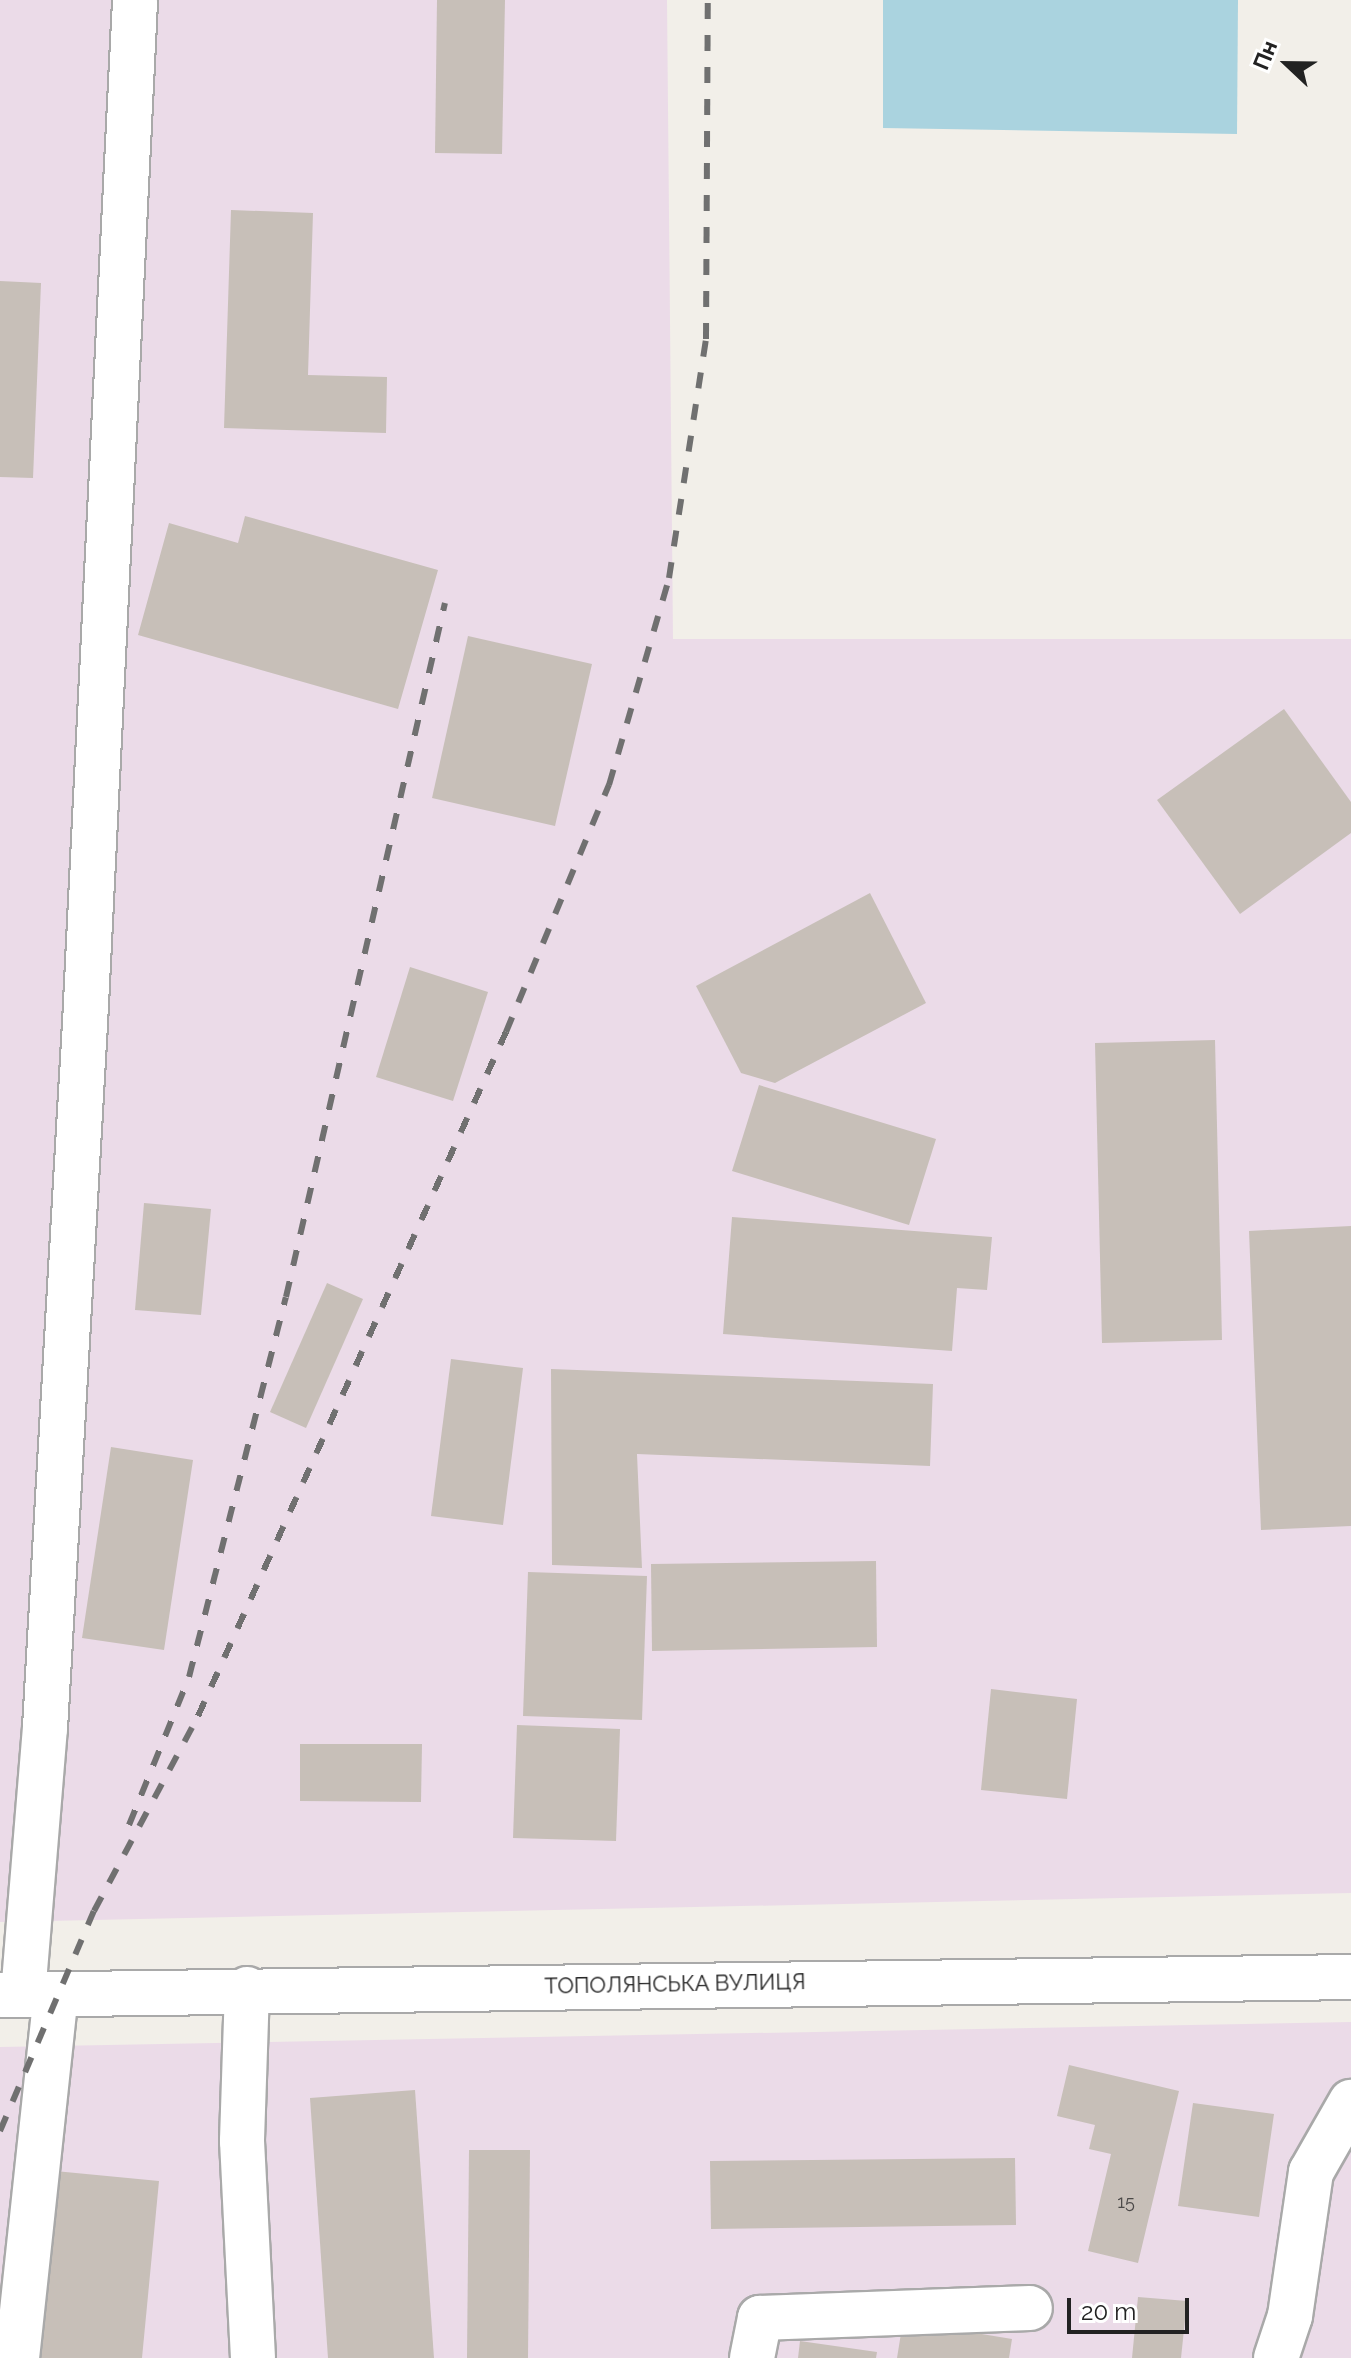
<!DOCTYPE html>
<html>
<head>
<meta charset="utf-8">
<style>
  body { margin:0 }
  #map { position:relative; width:1351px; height:2358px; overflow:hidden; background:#f2efe9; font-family:Raleway,sans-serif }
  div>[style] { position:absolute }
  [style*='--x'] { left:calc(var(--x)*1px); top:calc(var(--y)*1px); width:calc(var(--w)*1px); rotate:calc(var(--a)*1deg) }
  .industrial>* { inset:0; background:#ebdbe8 }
  .water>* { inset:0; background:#aad3df }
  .building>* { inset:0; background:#c7bfb8 }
  .roads { filter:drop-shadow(2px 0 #a9a9a9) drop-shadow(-2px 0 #a9a9a9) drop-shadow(0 2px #a9a9a9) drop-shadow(0 -2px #a9a9a9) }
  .minor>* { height:44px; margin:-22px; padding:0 22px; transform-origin:22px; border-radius:22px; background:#fff }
  .rail>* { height:6px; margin-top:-3px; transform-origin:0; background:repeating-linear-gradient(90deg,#707070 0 16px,transparent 0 32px) }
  span { translate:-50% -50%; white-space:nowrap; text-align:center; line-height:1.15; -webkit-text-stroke:7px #fff; paint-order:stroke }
  .number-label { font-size:18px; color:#4b4948 }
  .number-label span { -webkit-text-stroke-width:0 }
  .street-label { font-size:22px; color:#222 }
  .north { position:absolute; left:1247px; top:24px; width:80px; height:80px; -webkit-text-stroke:6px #fff; paint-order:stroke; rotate:292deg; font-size:22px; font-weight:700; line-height:32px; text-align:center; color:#222 }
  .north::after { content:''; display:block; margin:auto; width:28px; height:36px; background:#222; clip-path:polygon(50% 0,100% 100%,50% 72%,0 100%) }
  .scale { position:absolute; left:1067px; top:2298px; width:122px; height:36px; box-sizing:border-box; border:4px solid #222; border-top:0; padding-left:10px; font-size:24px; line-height:28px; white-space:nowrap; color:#222; -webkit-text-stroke:6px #fff; paint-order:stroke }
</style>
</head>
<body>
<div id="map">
  <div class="industrial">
    <div style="clip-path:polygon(0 0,667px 0,673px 639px,1351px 639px,1351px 1893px,0 1922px)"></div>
    <div style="clip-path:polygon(1351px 2022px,1351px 2358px,0 2358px,0 2047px)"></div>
  </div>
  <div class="water">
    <div style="clip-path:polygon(883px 0,1238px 0,1237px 134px,883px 128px)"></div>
  </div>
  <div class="building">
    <div style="clip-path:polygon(437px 0,505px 0,502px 154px,435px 153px)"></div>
    <div style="clip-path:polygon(231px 210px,313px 213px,308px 375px,387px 377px,386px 433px,224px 428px)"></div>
    <div style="clip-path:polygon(0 281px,41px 283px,33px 478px,0 477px)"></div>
    <div style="clip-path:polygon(245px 516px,438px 570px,398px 709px,138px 635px,169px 523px,238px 543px)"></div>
    <div style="clip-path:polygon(468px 636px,592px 664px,555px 826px,432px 798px)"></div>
    <div style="clip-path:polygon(1284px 709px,1351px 802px,1351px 833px,1240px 914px,1157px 800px)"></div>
    <div style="clip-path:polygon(870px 893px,926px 1003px,775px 1083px,741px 1073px,696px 986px)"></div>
    <div style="clip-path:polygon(410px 967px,488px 992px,453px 1101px,376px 1077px)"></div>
    <div style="clip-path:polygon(1215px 1040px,1222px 1340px,1102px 1343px,1095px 1043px)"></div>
    <div style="clip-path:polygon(759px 1085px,936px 1139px,909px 1225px,732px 1171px)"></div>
    <div style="clip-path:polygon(144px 1203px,211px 1209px,201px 1315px,135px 1310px)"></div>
    <div style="clip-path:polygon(732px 1217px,992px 1237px,987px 1290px,957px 1288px,952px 1351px,723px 1334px)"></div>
    <div style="clip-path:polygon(1351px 1226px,1351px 1526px,1261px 1530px,1249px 1231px)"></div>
    <div style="clip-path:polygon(327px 1283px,363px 1299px,306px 1428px,270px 1412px)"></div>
    <div style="clip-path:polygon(451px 1359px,523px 1368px,503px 1525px,431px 1516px)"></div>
    <div style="clip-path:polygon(551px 1369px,933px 1384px,930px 1466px,637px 1454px,642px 1568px,552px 1565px)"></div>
    <div style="clip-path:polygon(111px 1447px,193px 1460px,164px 1650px,82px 1638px)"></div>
    <div style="clip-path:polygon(876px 1561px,877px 1647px,652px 1651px,651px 1564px)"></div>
    <div style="clip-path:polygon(528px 1572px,647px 1576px,642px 1720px,523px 1716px)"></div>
    <div style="clip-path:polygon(991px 1689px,1077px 1699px,1067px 1799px,981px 1790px)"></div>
    <div style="clip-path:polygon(517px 1725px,620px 1729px,616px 1841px,513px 1838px)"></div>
    <div style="clip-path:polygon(300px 1744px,422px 1744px,421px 1802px,300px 1801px)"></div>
    <div style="clip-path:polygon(1069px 2065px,1179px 2091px,1138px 2263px,1088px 2251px,1111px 2154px,1089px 2149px,1095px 2125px,1057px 2116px)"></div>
    <div style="clip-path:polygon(415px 2090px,434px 2358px,328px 2358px,310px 2098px)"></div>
    <div style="clip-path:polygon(1193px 2103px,1274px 2114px,1259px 2217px,1178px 2206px)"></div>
    <div style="clip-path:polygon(469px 2150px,530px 2150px,528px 2358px,467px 2358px)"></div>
    <div style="clip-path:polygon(1015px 2158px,1016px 2225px,711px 2229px,710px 2161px)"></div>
    <div style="clip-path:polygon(55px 2171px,159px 2181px,142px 2358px,38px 2358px)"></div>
    <div style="clip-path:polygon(1138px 2297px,1187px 2301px,1181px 2358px,1132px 2358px)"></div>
    <div style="clip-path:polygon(903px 2321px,1012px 2339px,1009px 2358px,897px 2358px)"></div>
    <div style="clip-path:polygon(800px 2341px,877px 2352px,876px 2358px,798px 2358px)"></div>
  </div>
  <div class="roads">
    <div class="minor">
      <div style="--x:247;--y:1989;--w:152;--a:91.9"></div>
      <div style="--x:242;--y:2141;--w:217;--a:87.1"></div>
      <div style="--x:0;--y:1995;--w:1351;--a:-0.76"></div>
      <div style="--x:23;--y:1995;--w:268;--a:-85.3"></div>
      <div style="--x:45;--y:1728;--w:705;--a:-86.75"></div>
      <div style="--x:85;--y:1024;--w:1025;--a:-87.2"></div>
      <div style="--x:17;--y:2358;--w:365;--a:-83.9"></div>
      <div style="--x:752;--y:2358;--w:41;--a:-78.7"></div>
      <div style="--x:760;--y:2318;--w:270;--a:-2.1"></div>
      <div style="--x:1276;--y:2358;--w:44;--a:-71.6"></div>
      <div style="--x:1290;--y:2316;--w:146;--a:-81.7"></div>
      <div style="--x:1311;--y:2172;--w:81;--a:-60.3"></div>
    </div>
  </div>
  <div class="rail">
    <div style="--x:129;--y:1825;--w:160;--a:-67.9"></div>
    <div style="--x:189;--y:1677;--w:392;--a:-75.7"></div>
    <div style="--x:286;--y:1297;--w:712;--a:-77.1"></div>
    <div style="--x:0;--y:2131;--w:239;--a:-66.9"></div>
    <div style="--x:94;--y:1911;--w:221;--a:-61.9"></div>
    <div style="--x:198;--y:1716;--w:750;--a:-65.76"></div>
    <div style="--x:506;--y:1032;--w:268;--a:-67.4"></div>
    <div style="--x:609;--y:785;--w:216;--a:-73.8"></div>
    <div style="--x:669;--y:578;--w:242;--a:-81.2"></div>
    <div style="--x:706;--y:339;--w:339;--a:-89.7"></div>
  </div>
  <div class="number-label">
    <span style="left:1126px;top:2202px">15</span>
  </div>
  <div class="street-label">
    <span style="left:675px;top:1984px;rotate:-1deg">ТОПОЛЯНСЬКА ВУЛИЦЯ</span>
  </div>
  <div class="north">Пн</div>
  <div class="scale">20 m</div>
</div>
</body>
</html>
